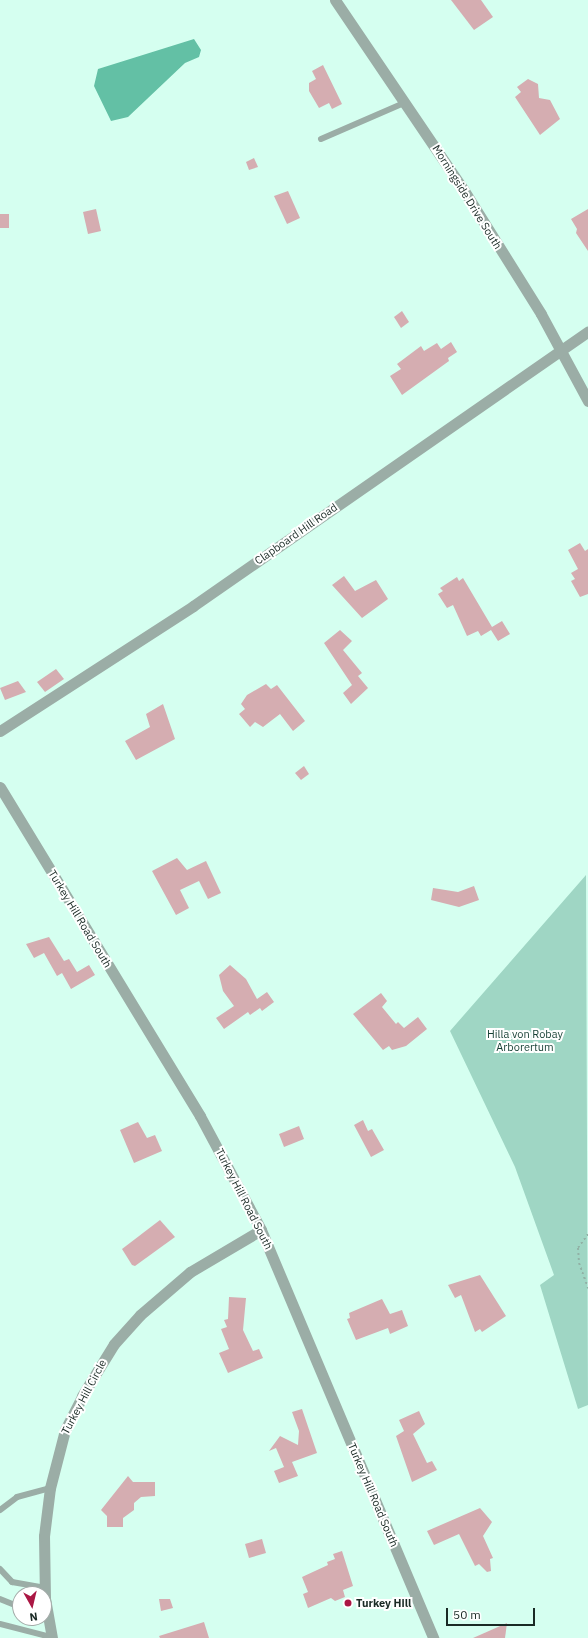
<!DOCTYPE html>
<html>
<head>
<meta charset="utf-8">
<style>
  body { margin:0 }
  #map { position:relative; width:588px; height:1638px; overflow:hidden; background:#d5fff0; font-family:"IBM Plex Sans",sans-serif }
  div>[style] { position:absolute }
  [style*='--x'] { left:calc(var(--x)*1px); top:calc(var(--y)*1px); width:calc(var(--w)*1px); rotate:calc(var(--a)*1deg) }
  .green>* { inset:0; background:#9fd6c4 }
  .water>* { inset:0; background:#63c0a5 }
  .building>* { inset:0; background:#d5adb1 }
  .path>* { height:2px; margin-top:-1px; transform-origin:0; background:repeating-linear-gradient(90deg,#91b2a6 0 2px,transparent 0 5px) }
  .service>* { height:6px; margin:-3px; padding:0 3px; transform-origin:3px; border-radius:3px; background:#9bada6 }
  .minor>* { height:11px; margin:-5.5px; padding:0 5.5px; transform-origin:5.5px; border-radius:5.5px; background:#9bada6 }
  .tertiary>* { height:11px; margin:-5.5px; padding:0 5.5px; transform-origin:5.5px; border-radius:5.5px; background:#9bada6 }
  .dots>* { width:11px; height:11px; translate:-50% -50%; box-sizing:border-box; border:2px solid #fff; border-radius:50% }
  span { translate:-50% -50%; white-space:nowrap; text-align:center; line-height:1.15; -webkit-text-stroke:4px #fff; paint-order:stroke }
  .street-label { font-size:11px; color:#1a2a25 }
  .park-label { font-size:11px; color:#153f33 }
  .poi-label { font-size:11px; color:#1a2a25; font-weight:700 }
  .left { translate:0 -50%; text-align:left }
  .north { position:absolute; left:12px; top:1586px; width:40px; height:40px; box-sizing:border-box; background:#fff; border:1px solid #a3aaa8; border-radius:50%; rotate:172deg; font-size:11px; font-weight:700; line-height:16px; text-align:center; color:#1a2a25 }
  .north::after { content:''; display:block; margin:auto; width:14px; height:18px; background:#ab1744; clip-path:polygon(50% 0,100% 100%,50% 72%,0 100%) }
  .scale { position:absolute; left:446px; top:1608px; width:89px; height:18px; box-sizing:border-box; border:2px solid #1a2a25; border-top:0; padding-left:5px; font-size:12px; line-height:14px; white-space:nowrap; color:#1a2a25; -webkit-text-stroke:3px #fff; paint-order:stroke }
</style>
</head>
<body>
<div id="map">
  <div class="green">
    <div style="clip-path:polygon(586px 875px,588px 1405px,578px 1409px,540px 1285px,554px 1275px,515px 1167px,450px 1031px)"></div>
  </div>
  <div class="water">
    <div style="clip-path:polygon(194px 39px,201px 50px,199px 57px,185px 63px,128px 117px,111px 121px,94px 86px,98px 69px)"></div>
  </div>
  <div class="building">
    <div style="clip-path:polygon(451px 0,481px 0,493px 17px,474px 30px)"></div>
    <div style="clip-path:polygon(323px 65px,342px 104px,332px 109px,329px 103px,319px 108px,309px 91px,309px 83px,316px 79px,312px 71px)"></div>
    <div style="clip-path:polygon(528px 79px,538px 84px,539px 98px,550px 100px,560px 119px,540px 135px,515px 97px,521px 92px,517px 87px)"></div>
    <div style="clip-path:polygon(254px 158px,258px 167px,249px 170px,246px 162px)"></div>
    <div style="clip-path:polygon(288px 191px,300px 218px,287px 224px,274px 196px)"></div>
    <div style="clip-path:polygon(96px 209px,101px 231px,88px 234px,83px 212px)"></div>
    <div style="clip-path:polygon(588px 209px,588px 251px,576px 233px,577px 229px,571px 219px)"></div>
    <div style="clip-path:polygon(0 214px,9px 214px,9px 228px,0 228px)"></div>
    <div style="clip-path:polygon(402px 311px,409px 322px,401px 328px,394px 317px)"></div>
    <div style="clip-path:polygon(451px 342px,457px 352px,448px 358px,449px 361px,402px 395px,390px 376px,401px 369px,397px 364px,421px 346px,424px 351px,437px 343px,441px 349px)"></div>
    <div style="clip-path:polygon(580px 543px,585px 551px,588px 549px,588px 594px,580px 597px,571px 581px,575px 579px,571px 573px,578px 569px,568px 550px)"></div>
    <div style="clip-path:polygon(344px 576px,355px 591px,376px 580px,388px 599px,362px 618px,332px 585px)"></div>
    <div style="clip-path:polygon(457px 577px,459px 581px,463px 578px,492px 627px,502px 621px,510px 634px,498px 641px,491px 630px,481px 636px,478px 631px,467px 636px,453px 605px,447px 608px,438px 594px,443px 591px,440px 588px)"></div>
    <div style="clip-path:polygon(340px 630px,352px 641px,343px 650px,362px 673px,358px 676px,368px 688px,351px 704px,343px 693px,352px 685px,324px 643px)"></div>
    <div style="clip-path:polygon(56px 669px,64px 679px,45px 692px,37px 682px)"></div>
    <div style="clip-path:polygon(18px 681px,26px 692px,5px 700px,0 688px)"></div>
    <div style="clip-path:polygon(266px 684px,271px 689px,277px 685px,305px 721px,293px 731px,280px 714px,263px 727px,255px 722px,250px 727px,239px 714px,245px 709px,241px 704px,247px 695px)"></div>
    <div style="clip-path:polygon(163px 704px,175px 739px,136px 760px,125px 741px,150px 727px,146px 714px)"></div>
    <div style="clip-path:polygon(304px 766px,309px 774px,301px 780px,295px 773px)"></div>
    <div style="clip-path:polygon(177px 858px,187px 870px,206px 861px,221px 893px,208px 899px,199px 881px,180px 890px,189px 908px,176px 915px,152px 871px)"></div>
    <div style="clip-path:polygon(474px 886px,479px 900px,459px 907px,431px 900px,433px 888px,458px 892px)"></div>
    <div style="clip-path:polygon(49px 937px,64px 961px,69px 959px,77px 972px,89px 965px,95px 975px,71px 989px,62px 973px,57px 976px,44px 953px,34px 958px,26px 944px)"></div>
    <div style="clip-path:polygon(230px 965px,246px 979px,257px 999px,267px 992px,274px 1002px,262px 1011px,260px 1008px,250px 1015px,248px 1012px,224px 1029px,216px 1018px,234px 1006px,223px 991px,219px 975px)"></div>
    <div style="clip-path:polygon(381px 993px,387px 1001px,382px 1007px,396px 1024px,398px 1022px,404px 1028px,418px 1017px,427px 1029px,406px 1046px,392px 1050px,389px 1046px,383px 1050px,353px 1014px)"></div>
    <div style="clip-path:polygon(363px 1120px,368px 1131px,372px 1129px,384px 1150px,371px 1157px,354px 1125px)"></div>
    <div style="clip-path:polygon(138px 1122px,147px 1138px,155px 1135px,162px 1151px,134px 1163px,120px 1130px)"></div>
    <div style="clip-path:polygon(299px 1126px,304px 1139px,284px 1147px,279px 1134px)"></div>
    <div style="clip-path:polygon(160px 1220px,175px 1237px,135px 1266px,132px 1265px,122px 1249px)"></div>
    <div style="clip-path:polygon(480px 1275px,506px 1316px,482px 1332px,480px 1329px,475px 1332px,461px 1295px,455px 1298px,448px 1285px)"></div>
    <div style="clip-path:polygon(229px 1297px,246px 1298px,243px 1330px,253px 1351px,259px 1349px,263px 1358px,228px 1373px,219px 1353px,229px 1349px,221px 1329px,227px 1327px,224px 1320px,228px 1319px)"></div>
    <div style="clip-path:polygon(382px 1299px,390px 1314px,402px 1310px,408px 1326px,390px 1334px,388px 1328px,356px 1340px,347px 1319px,350px 1318px,349px 1313px)"></div>
    <div style="clip-path:polygon(302px 1409px,317px 1453px,292px 1462px,298px 1476px,279px 1483px,274px 1471px,284px 1467px,276px 1448px,269px 1451px,280px 1436px,298px 1445px,299px 1431px,292px 1412px)"></div>
    <div style="clip-path:polygon(419px 1411px,425px 1424px,413px 1434px,427px 1463px,432px 1461px,437px 1470px,412px 1482px,396px 1436px,404px 1431px,399px 1420px)"></div>
    <div style="clip-path:polygon(128px 1476px,133px 1482px,155px 1482px,155px 1496px,141px 1497px,134px 1503px,134px 1510px,123px 1518px,123px 1527px,107px 1527px,107px 1516px,101px 1510px)"></div>
    <div style="clip-path:polygon(480px 1508px,492px 1522px,483px 1536px,493px 1558px,490px 1559px,491px 1571px,487px 1572px,479px 1564px,475px 1566px,459px 1534px,434px 1545px,427px 1531px)"></div>
    <div style="clip-path:polygon(262px 1539px,266px 1553px,249px 1558px,245px 1544px)"></div>
    <div style="clip-path:polygon(342px 1551px,353px 1586px,343px 1590px,345px 1597px,335px 1601px,331px 1598px,308px 1608px,303px 1594px,308px 1592px,302px 1577px,328px 1565px,327px 1562px,335px 1559px,333px 1554px)"></div>
    <div style="clip-path:polygon(159px 1599px,170px 1599px,173px 1608px,161px 1611px)"></div>
    <div style="clip-path:polygon(204px 1622px,209px 1638px,160px 1638px,159px 1636px)"></div>
    <div style="clip-path:polygon(507px 1623px,505px 1638px,473px 1638px)"></div>
  </div>
  <div class="path">
    <div style="--x:588;--y:1234;--w:17;--a:126"></div>
    <div style="--x:578;--y:1248;--w:15;--a:86"></div>
    <div style="--x:579;--y:1263;--w:27;--a:70"></div>
  </div>
  <div class="service">
    <div style="--x:321;--y:139;--w:93;--a:-23.5"></div>
    <div style="--x:0;--y:1510;--w:21;--a:-37"></div>
    <div style="--x:17;--y:1497;--w:34;--a:-15"></div>
    <div style="--x:0;--y:1569;--w:18;--a:47"></div>
    <div style="--x:12;--y:1582;--w:34;--a:10"></div>
    <div style="--x:0;--y:1599;--w:22;--a:22"></div>
    <div style="--x:0;--y:1624;--w:53;--a:14.3"></div>
  </div>
  <div class="minor">
    <div style="--x:335;--y:0;--w:228;--a:55.9"></div>
    <div style="--x:463;--y:189;--w:147;--a:58"></div>
    <div style="--x:541;--y:314;--w:99;--a:61.6"></div>
    <div style="--x:0;--y:731;--w:230;--a:-32.9"></div>
    <div style="--x:193;--y:606;--w:481;--a:-34.8"></div>
    <div style="--x:52;--y:1638;--w:40;--a:-100"></div>
    <div style="--x:45;--y:1599;--w:63;--a:-90.9"></div>
    <div style="--x:44;--y:1536;--w:48;--a:-82.9"></div>
    <div style="--x:50;--y:1488;--w:60;--a:-75.5"></div>
    <div style="--x:65;--y:1430;--w:38;--a:-63"></div>
    <div style="--x:82;--y:1396;--w:61;--a:-58.4"></div>
    <div style="--x:114;--y:1344;--w:39;--a:-48"></div>
    <div style="--x:140;--y:1315;--w:66;--a:-40.7"></div>
    <div style="--x:190;--y:1272;--w:82;--a:-30.6"></div>
  </div>
  <div class="tertiary">
    <div style="--x:0;--y:787;--w:385;--a:58.7"></div>
    <div style="--x:200;--y:1116;--w:129;--a:61.8"></div>
    <div style="--x:261;--y:1230;--w:443;--a:67.1"></div>
  </div>
  <div class="dots">
    <div style="left:348px;top:1603px;background:#ab1744"></div>
  </div>
  <div class="street-label">
    <span style="left:467px;top:197px;rotate:58deg">Morningside Drive South</span>
    <span style="left:296px;top:534px;rotate:-35deg">Clapboard Hill Road</span>
    <span style="left:80px;top:919px;rotate:59deg">Turkey Hill Road South</span>
    <span style="left:244px;top:1199px;rotate:63deg">Turkey Hill Road South</span>
    <span style="left:84px;top:1397px;rotate:-62deg">Turkey Hill Circle</span>
    <span style="left:373px;top:1495px;rotate:67deg">Turkey Hill Road South</span>
  </div>
  <div class="park-label">
    <span style="left:525px;top:1041px">Hilla von Robay<br>Arborertum</span>
  </div>
  <div class="poi-label">
    <span class="left" style="left:356px;top:1603px">Turkey Hill</span>
  </div>
  <div class="north">N</div>
  <div class="scale">50 m</div>
</div>
</body>
</html>
